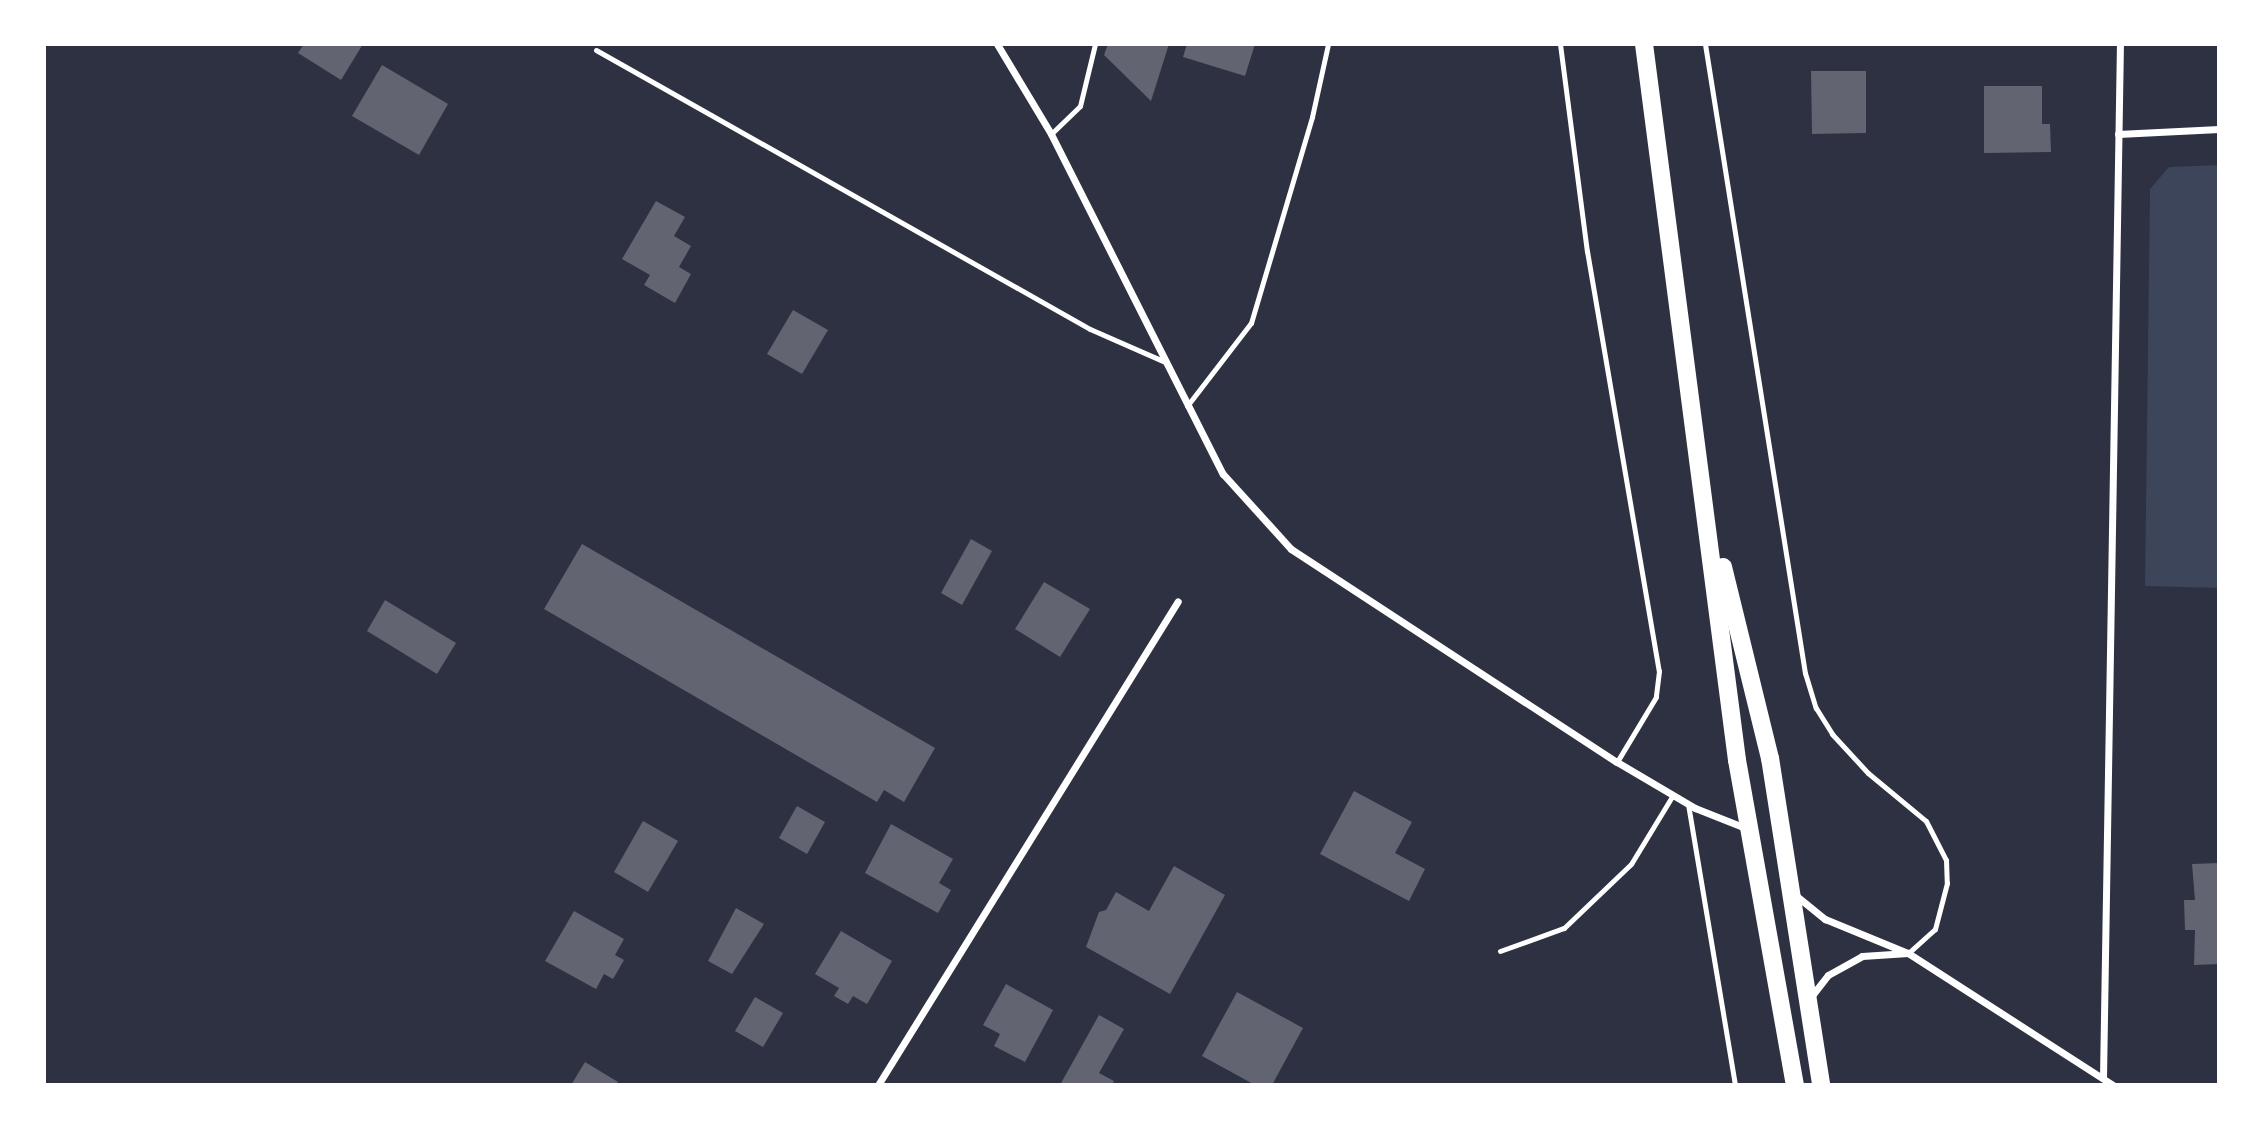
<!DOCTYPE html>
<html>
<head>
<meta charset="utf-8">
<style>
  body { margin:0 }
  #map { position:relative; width:2263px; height:1129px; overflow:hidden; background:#2d3142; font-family:"Exo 2",sans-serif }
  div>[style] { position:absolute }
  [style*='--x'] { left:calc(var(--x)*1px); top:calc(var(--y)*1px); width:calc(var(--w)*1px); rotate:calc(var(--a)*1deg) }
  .green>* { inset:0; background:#3c4559 }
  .building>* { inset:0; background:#626471 }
  .service>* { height:5px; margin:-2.5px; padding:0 2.5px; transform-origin:2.5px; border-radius:2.5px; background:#fff }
  .minor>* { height:7px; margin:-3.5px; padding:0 3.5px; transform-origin:3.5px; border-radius:3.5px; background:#fff }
  .primary>* { height:18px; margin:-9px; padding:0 9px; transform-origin:9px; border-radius:9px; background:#fff }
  span { translate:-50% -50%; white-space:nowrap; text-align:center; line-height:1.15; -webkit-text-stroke:5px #fff; paint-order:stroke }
  .frame { position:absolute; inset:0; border:46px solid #fff; pointer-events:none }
</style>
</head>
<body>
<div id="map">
  <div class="green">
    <div style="clip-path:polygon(2219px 165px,2219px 588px,2145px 586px,2150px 189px,2169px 167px)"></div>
  </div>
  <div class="building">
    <div style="clip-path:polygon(304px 44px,363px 44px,341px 80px,298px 53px)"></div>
    <div style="clip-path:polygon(1108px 44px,1169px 44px,1151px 101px,1104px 55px)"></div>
    <div style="clip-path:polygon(1187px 44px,1255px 44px,1245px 76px,1183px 57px)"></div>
    <div style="clip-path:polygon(382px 65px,448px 104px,419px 155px,352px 116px)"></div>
    <div style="clip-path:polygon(1811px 71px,1866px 71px,1866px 133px,1812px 134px)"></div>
    <div style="clip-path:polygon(1984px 86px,2042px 86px,2042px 124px,2050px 124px,2051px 152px,1984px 153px)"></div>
    <div style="clip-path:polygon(656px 201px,685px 217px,674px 236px,691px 246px,679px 267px,691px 274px,675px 303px,644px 285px,650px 275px,622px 259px)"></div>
    <div style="clip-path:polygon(793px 310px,828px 330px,802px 374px,767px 354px)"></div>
    <div style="clip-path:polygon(971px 539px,992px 551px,962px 605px,941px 593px)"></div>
    <div style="clip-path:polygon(582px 544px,935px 748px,904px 802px,884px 790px,877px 802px,544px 609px)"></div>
    <div style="clip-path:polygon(1044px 582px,1090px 609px,1060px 657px,1015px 629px)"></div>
    <div style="clip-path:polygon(385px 600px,456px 643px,437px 674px,367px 631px)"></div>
    <div style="clip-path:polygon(1354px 791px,1412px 822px,1395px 853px,1425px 869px,1409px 901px,1320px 854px)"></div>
    <div style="clip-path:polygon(797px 806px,825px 822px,807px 854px,779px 838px)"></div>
    <div style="clip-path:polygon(643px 821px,678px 841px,648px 892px,614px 872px)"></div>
    <div style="clip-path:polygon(891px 824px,953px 859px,939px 883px,951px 890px,938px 913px,865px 873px)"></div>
    <div style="clip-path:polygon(2219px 863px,2219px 964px,2194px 965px,2195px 930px,2185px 930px,2184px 900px,2195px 900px,2192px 864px)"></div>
    <div style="clip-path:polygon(1174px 866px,1225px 895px,1170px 994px,1086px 947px,1099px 912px,1106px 910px,1116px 892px,1149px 911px)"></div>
    <div style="clip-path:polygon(736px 908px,764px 924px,732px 974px,708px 961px)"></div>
    <div style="clip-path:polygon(574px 911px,624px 939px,615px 955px,624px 960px,613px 979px,604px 974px,596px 989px,545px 961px)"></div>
    <div style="clip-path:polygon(841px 931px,892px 961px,867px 1004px,853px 996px,848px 1004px,834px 996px,839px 988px,815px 974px)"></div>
    <div style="clip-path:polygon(1006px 984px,1053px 1010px,1025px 1062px,994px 1046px,1000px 1034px,983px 1025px)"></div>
    <div style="clip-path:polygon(1237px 992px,1303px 1028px,1272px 1085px,1255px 1085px,1202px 1056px)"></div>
    <div style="clip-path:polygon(755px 997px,783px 1013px,763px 1047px,735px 1031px)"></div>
    <div style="clip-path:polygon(1099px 1015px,1124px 1029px,1099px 1073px,1114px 1081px,1112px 1085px,1060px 1085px)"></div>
    <div style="clip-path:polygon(585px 1062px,618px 1082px,616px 1085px,571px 1085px)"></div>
  </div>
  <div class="service">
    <div style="--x:1560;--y:44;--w:209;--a:82.6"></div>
    <div style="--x:1587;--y:251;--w:426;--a:80.3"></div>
    <div style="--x:1659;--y:671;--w:26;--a:97"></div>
    <div style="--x:1656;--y:697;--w:76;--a:121"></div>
    <div style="--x:1705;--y:44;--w:637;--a:80.97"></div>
    <div style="--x:1805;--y:673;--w:37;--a:73"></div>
    <div style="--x:1816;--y:708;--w:31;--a:58"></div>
    <div style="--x:1832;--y:734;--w:53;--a:47.3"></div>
    <div style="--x:1868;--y:773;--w:75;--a:39.6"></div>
    <div style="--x:1926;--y:821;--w:44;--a:62.9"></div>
    <div style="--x:1946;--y:860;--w:23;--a:88"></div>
    <div style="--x:1947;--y:883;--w:48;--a:104.6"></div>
    <div style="--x:1935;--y:929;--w:36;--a:138"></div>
    <div style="--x:596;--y:50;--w:567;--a:29.46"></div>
    <div style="--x:1090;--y:329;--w:80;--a:23.7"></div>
    <div style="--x:1051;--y:134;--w:40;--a:-44"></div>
    <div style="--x:1080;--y:106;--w:64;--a:-76.4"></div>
    <div style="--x:1187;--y:406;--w:105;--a:-52.4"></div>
    <div style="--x:1251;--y:323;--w:215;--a:-73.5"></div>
    <div style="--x:1312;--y:117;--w:75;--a:-77.6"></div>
    <div style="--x:1688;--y:804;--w:285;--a:80.5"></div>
    <div style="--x:1500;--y:951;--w:68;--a:-19.8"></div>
    <div style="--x:1564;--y:928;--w:93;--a:-43.7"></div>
    <div style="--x:1631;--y:864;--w:81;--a:-58.7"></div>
  </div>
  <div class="minor">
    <div style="--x:997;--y:44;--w:105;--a:59"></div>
    <div style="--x:1051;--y:134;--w:381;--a:63.2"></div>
    <div style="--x:1223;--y:474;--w:101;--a:47.8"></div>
    <div style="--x:1291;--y:549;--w:389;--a:33.2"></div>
    <div style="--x:1617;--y:762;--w:91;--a:30.5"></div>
    <div style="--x:1695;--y:808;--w:57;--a:21.6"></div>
    <div style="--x:2118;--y:134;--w:101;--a:-2.8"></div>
    <div style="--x:1794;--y:894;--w:40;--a:39"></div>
    <div style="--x:1825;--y:919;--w:90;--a:22.3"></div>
    <div style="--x:1908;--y:953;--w:244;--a:32.8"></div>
    <div style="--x:1810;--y:998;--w:29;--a:-52"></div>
    <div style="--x:1828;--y:975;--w:39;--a:-29"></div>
    <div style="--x:1862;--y:956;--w:46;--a:-3.7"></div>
    <div style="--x:2103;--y:1078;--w:1034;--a:-89.06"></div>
    <div style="--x:878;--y:1085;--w:569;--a:-58.21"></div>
  </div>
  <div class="primary">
    <div style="--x:1644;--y:44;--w:722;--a:82.6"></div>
    <div style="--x:1737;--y:760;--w:330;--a:79.9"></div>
    <div style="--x:1723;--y:567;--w:197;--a:76.2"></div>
    <div style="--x:1770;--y:758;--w:331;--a:81.1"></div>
  </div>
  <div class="frame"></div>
</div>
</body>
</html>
